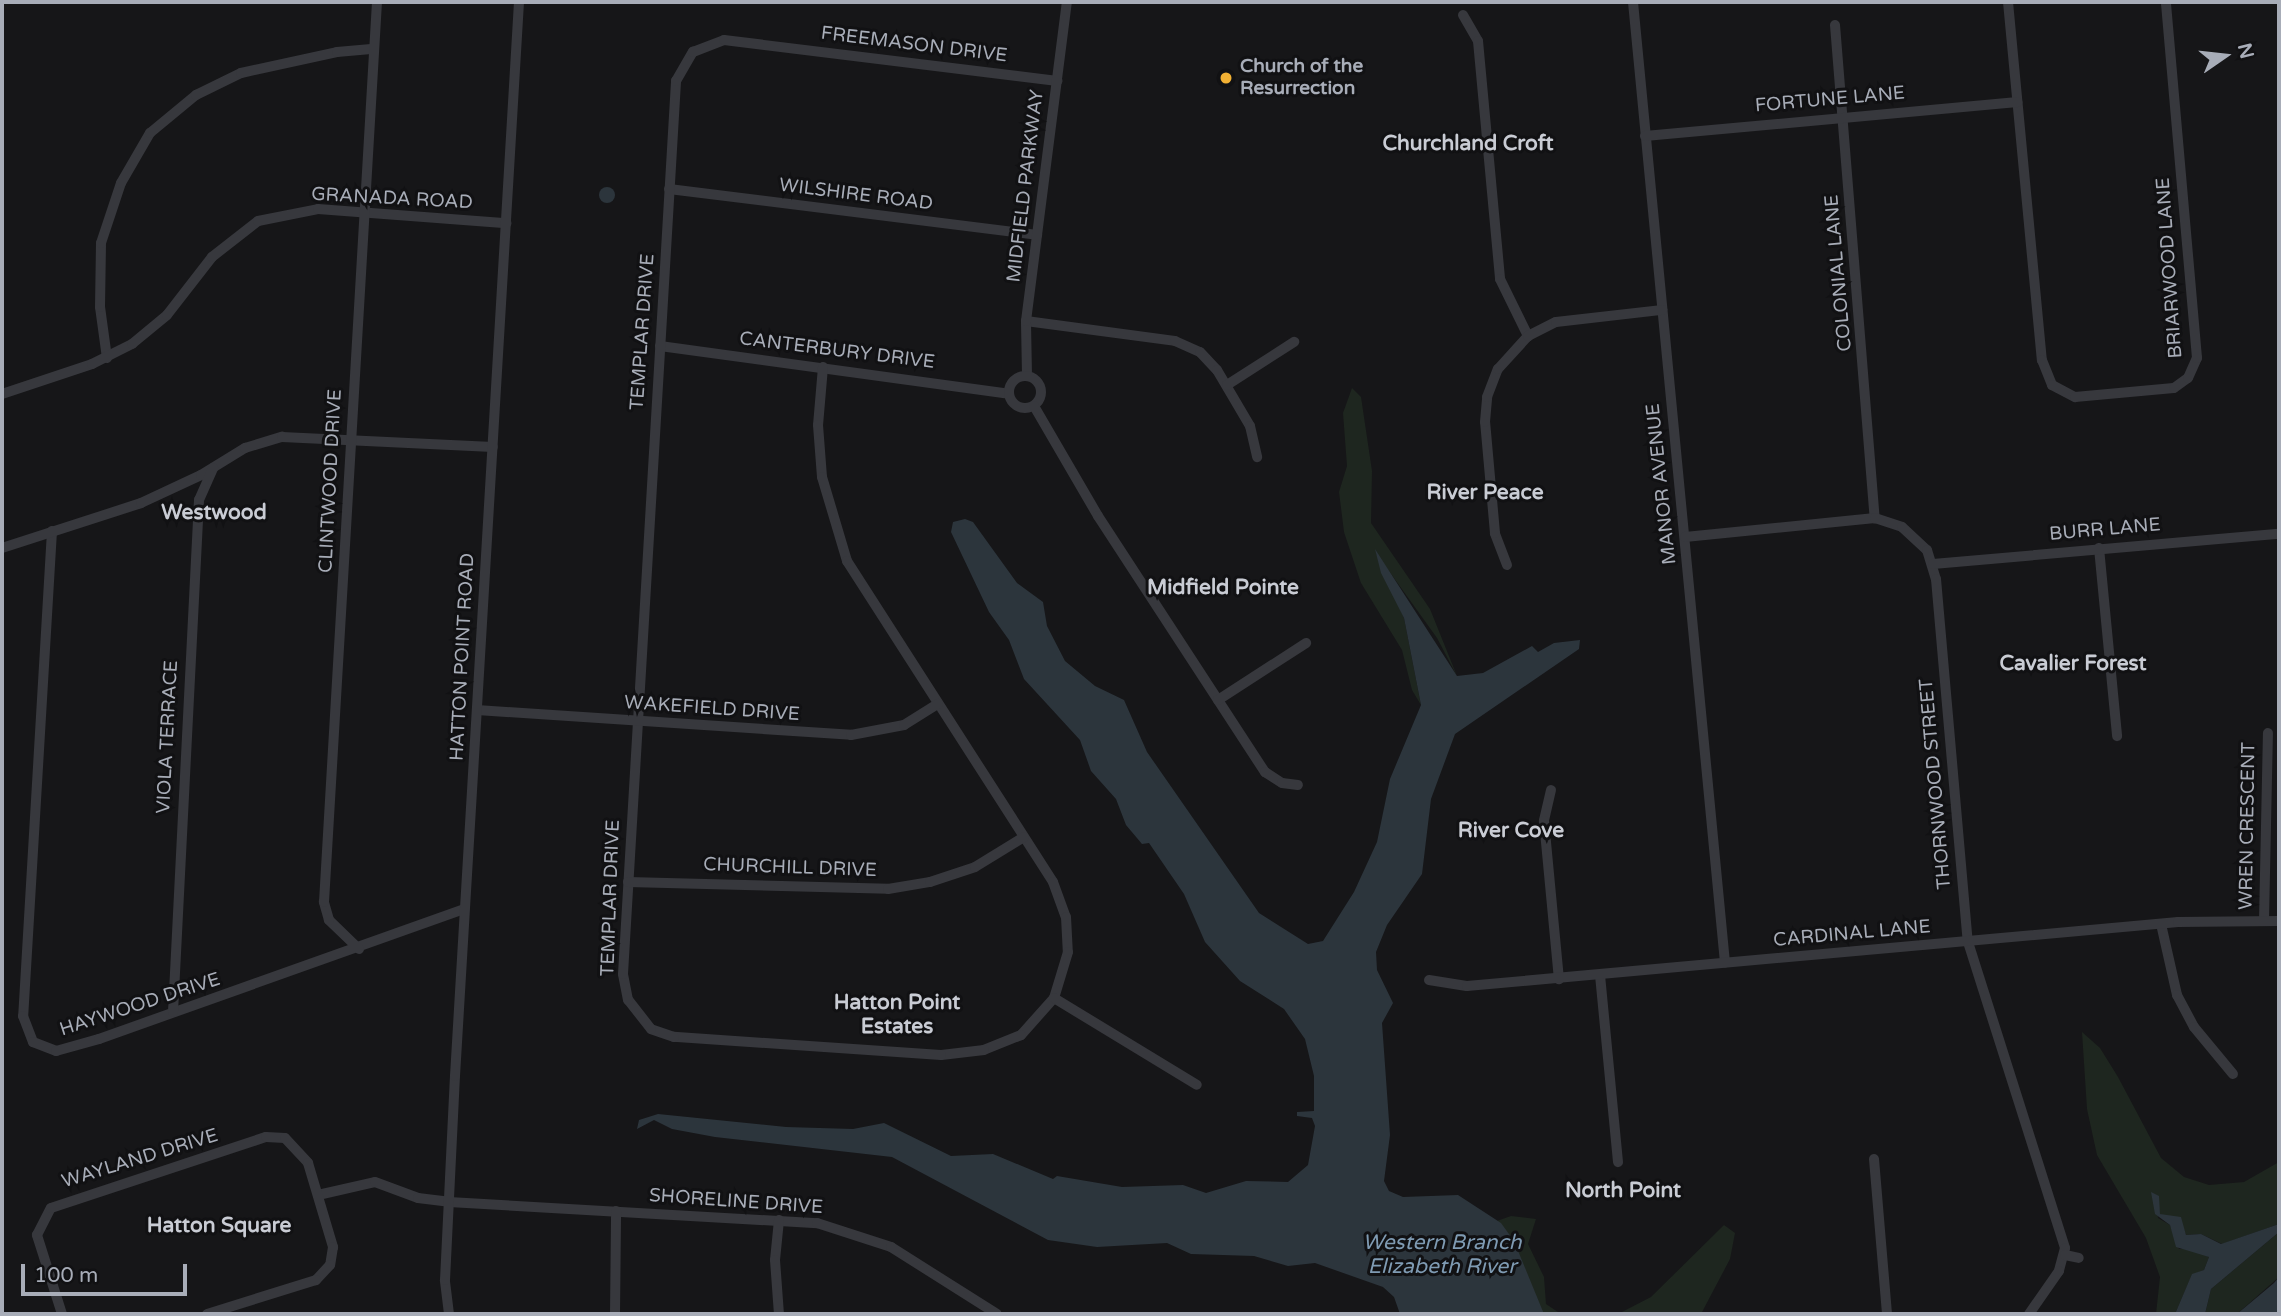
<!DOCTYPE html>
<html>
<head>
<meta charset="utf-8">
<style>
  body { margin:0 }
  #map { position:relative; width:2281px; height:1316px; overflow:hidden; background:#161618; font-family:"Varela Round",sans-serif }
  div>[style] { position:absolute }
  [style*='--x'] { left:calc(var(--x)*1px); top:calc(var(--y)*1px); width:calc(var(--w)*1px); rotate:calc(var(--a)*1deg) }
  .green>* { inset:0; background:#1e261f }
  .water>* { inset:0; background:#2c353c }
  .round { border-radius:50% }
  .minor>* { height:10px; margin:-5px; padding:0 5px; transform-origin:5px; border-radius:5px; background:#37383d }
  .minor>.ring { margin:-5px; padding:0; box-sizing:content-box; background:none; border:10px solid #37383d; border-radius:50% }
  .dots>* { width:19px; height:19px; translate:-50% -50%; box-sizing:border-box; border:4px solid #111113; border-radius:50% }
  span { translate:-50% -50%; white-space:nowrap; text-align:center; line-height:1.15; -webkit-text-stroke:6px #111113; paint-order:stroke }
  .street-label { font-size:19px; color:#a8adb8 }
  .poi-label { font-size:19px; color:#a8adb8; font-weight:700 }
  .left { translate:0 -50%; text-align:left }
  .neighbourhood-label { font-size:21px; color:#c9ccd4; font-weight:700 }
  .water-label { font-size:21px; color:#7f9bb3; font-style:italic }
  .frame { position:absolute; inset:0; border:4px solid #a8adb8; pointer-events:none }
  .north { position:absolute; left:2190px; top:21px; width:70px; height:70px; -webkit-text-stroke:5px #111113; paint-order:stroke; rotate:76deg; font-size:19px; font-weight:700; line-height:28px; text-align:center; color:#a8adb8 }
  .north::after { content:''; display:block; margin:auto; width:24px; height:32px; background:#a8adb8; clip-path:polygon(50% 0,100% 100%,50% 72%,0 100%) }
  .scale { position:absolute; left:21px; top:1264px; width:166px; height:32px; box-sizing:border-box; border:4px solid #a8adb8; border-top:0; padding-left:9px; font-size:21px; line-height:24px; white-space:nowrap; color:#a8adb8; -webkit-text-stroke:5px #111113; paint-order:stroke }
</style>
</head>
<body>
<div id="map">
  <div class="green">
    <div style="clip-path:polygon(1352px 388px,1361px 397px,1372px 471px,1371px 523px,1430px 609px,1457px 676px,1437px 638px,1376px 553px,1404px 618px,1421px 705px,1412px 690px,1402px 650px,1361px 583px,1344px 532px,1339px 492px,1347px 466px,1343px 413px)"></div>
    <div style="clip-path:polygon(2082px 1032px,2100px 1048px,2118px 1077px,2161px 1158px,2184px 1177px,2209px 1185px,2244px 1182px,2279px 1162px,2279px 1224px,2222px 1244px,2201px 1234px,2186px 1235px,2182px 1225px,2160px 1214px,2156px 1198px,2158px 1218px,2170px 1225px,2179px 1249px,2195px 1249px,2209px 1257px,2204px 1270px,2192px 1275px,2175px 1314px,2156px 1314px,2160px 1277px,2146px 1238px,2097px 1155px,2087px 1109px)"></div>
    <div style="clip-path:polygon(1511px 1216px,1536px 1219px,1528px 1244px,1544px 1277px,1546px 1304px,1561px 1314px,1541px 1312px,1494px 1222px)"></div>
    <div style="clip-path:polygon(1724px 1225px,1735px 1233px,1730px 1259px,1701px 1314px,1618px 1314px,1651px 1297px)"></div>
    <div style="clip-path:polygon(2279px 1232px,2279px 1277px,2237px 1314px,2205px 1314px,2211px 1289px)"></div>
  </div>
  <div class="water">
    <div class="round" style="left:599px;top:187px;width:16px;height:16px"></div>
    <div style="clip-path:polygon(965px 519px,973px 522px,1017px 583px,1043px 602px,1047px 626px,1065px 661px,1095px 686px,1124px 700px,1147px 752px,1259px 913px,1308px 944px,1323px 941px,1354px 892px,1377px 842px,1390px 779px,1421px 705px,1404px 618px,1381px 573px,1375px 549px,1457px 676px,1483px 673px,1532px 646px,1538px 652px,1554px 643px,1580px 640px,1579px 649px,1455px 734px,1431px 799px,1422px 874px,1387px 925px,1376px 952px,1377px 970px,1393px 1003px,1382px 1023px,1390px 1135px,1384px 1181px,1389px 1191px,1403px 1197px,1458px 1195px,1501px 1223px,1514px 1241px,1544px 1314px,1400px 1314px,1394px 1297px,1383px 1287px,1315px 1263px,1288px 1266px,1254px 1256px,1191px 1254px,1167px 1243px,1097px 1247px,1048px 1240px,892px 1157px,715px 1137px,672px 1129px,654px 1120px,637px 1129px,639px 1120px,658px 1114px,786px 1127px,853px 1129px,884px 1123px,951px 1156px,993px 1154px,1053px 1179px,1057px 1176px,1122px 1187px,1183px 1185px,1206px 1193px,1246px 1181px,1288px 1182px,1308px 1165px,1315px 1126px,1312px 1118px,1297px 1116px,1297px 1112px,1314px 1111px,1314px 1076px,1305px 1039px,1284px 1009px,1240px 981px,1205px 942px,1184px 894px,1149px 843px,1142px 844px,1126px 825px,1116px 799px,1091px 771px,1080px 740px,1024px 679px,1009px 640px,989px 612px,951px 532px,953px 522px)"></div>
    <div style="clip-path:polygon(2151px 1192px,2159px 1196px,2160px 1214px,2181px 1217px,2186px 1235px,2201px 1234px,2221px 1244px,2279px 1224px,2279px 1232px,2211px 1289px,2205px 1314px,2175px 1314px,2192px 1274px,2204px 1270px,2209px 1257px,2176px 1247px,2170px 1225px,2155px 1214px)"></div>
    <div style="clip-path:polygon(2279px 1277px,2279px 1314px,2237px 1314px,2274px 1283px)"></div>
  </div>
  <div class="minor">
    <div style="--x:1633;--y:2;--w:965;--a:84.53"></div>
    <div style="--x:2008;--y:2;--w:360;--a:84.6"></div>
    <div style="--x:2042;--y:360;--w:27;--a:68"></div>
    <div style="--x:2052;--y:385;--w:26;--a:28"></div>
    <div style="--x:2075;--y:397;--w:99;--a:-5.2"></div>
    <div style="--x:2174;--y:388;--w:17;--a:-36"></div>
    <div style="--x:2188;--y:378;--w:22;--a:-66"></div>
    <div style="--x:2197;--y:358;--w:357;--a:-95"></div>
    <div style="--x:1463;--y:15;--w:30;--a:60"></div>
    <div style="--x:1478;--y:41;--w:239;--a:84.7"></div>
    <div style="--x:1500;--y:279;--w:64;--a:63.8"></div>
    <div style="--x:1835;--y:25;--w:495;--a:85.4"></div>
    <div style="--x:1645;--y:136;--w:374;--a:-5.2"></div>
    <div style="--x:669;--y:189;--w:371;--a:7.1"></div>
    <div style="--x:1026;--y:321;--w:150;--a:7.6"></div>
    <div style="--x:1175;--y:341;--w:27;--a:24"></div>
    <div style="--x:1200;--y:352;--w:25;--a:47"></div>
    <div style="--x:1217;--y:370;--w:65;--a:59.5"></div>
    <div style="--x:1250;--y:426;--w:32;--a:77"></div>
    <div style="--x:660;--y:346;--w:352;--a:7.8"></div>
    <div style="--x:107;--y:358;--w:51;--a:-97.8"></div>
    <div style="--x:100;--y:307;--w:64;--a:-89.1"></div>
    <div style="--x:101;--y:243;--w:63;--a:-71.6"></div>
    <div style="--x:121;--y:183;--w:58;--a:-59.9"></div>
    <div style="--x:150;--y:133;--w:60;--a:-39.6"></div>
    <div style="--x:196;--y:95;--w:50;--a:-26.1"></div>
    <div style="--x:241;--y:73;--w:98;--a:-12.3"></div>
    <div style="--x:337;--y:52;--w:37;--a:-5"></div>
    <div style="--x:823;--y:367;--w:58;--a:94.9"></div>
    <div style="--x:818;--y:425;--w:52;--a:85.6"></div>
    <div style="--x:822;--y:477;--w:88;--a:73.4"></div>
    <div style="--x:847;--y:561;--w:381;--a:57.3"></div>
    <div style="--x:1053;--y:882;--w:37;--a:70"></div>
    <div style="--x:1066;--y:917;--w:35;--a:87"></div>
    <div style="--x:1068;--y:952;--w:48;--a:106.9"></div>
    <div style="--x:1054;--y:998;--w:50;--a:131.7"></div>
    <div style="--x:1021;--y:1035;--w:40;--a:158"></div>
    <div style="--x:984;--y:1050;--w:43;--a:173.4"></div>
    <div style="--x:941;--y:1055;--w:268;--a:-176.1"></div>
    <div style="--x:674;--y:1037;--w:24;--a:-161"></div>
    <div style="--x:651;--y:1029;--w:37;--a:-128"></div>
    <div style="--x:628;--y:1000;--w:26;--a:-101"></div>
    <div style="--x:623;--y:974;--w:895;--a:-86.6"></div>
    <div style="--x:676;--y:81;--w:34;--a:-60"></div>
    <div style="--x:693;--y:52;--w:33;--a:-21"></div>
    <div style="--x:724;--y:40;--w:336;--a:7"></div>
    <div style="--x:1027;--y:375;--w:54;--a:-91.1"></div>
    <div style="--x:1026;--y:321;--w:322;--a:-82.7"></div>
    <div class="ring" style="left:1009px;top:376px;width:22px;height:22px"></div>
    <div style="--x:1227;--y:385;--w:80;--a:-32.7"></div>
    <div style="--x:2;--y:394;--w:95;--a:-18.4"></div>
    <div style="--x:92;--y:364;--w:45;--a:-26.6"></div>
    <div style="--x:132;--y:344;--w:45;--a:-39.6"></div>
    <div style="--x:167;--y:315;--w:73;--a:-52.2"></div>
    <div style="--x:212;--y:257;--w:58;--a:-38"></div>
    <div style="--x:258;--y:221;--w:61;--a:-11.3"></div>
    <div style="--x:318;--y:209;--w:189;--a:4.3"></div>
    <div style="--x:1034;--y:406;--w:127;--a:59.8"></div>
    <div style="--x:1098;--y:516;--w:306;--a:56.9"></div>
    <div style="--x:1265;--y:772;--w:20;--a:33"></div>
    <div style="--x:1282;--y:783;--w:16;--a:7"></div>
    <div style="--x:52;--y:531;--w:486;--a:93.4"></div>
    <div style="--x:23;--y:1016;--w:28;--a:69"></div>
    <div style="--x:33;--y:1042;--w:25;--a:21"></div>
    <div style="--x:56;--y:1051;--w:45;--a:-15.6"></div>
    <div style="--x:99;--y:1039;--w:388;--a:-19.6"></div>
    <div style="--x:1685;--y:537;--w:191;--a:-5.7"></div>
    <div style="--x:1875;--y:518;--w:28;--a:18"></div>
    <div style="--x:1902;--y:527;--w:34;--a:43"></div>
    <div style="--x:1927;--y:550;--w:30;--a:73"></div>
    <div style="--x:1936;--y:579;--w:364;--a:85"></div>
    <div style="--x:1968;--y:942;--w:321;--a:72.4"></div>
    <div style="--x:2065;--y:1248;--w:24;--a:105"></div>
    <div style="--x:2059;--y:1271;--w:52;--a:124.9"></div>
    <div style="--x:2;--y:548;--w:146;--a:-17.9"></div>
    <div style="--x:141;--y:503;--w:66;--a:-25"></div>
    <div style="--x:201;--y:475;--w:52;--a:-31.5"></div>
    <div style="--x:245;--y:448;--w:39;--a:-17"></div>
    <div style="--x:282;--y:437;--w:211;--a:2.7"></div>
    <div style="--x:2099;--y:548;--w:189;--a:84.5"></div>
    <div style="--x:1933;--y:564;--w:347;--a:-5"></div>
    <div style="--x:1507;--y:565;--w:34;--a:-111"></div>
    <div style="--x:1495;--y:533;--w:111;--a:-95.1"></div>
    <div style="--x:1485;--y:422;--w:25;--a:-85"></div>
    <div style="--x:1487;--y:397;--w:30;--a:-69"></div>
    <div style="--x:1498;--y:369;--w:45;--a:-47.7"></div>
    <div style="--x:1528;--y:336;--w:31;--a:-27"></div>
    <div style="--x:1556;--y:322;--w:107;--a:-6.5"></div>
    <div style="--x:1218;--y:700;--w:105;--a:-32.9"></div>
    <div style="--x:477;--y:710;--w:375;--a:3.8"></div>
    <div style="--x:851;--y:735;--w:54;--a:-10.7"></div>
    <div style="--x:904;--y:725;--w:40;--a:-32"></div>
    <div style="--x:1551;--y:790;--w:32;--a:103"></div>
    <div style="--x:1544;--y:821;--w:159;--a:84.6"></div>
    <div style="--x:628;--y:882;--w:260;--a:1.5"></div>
    <div style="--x:888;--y:889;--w:43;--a:-9.5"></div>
    <div style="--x:930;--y:882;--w:47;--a:-18.4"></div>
    <div style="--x:975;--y:867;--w:57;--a:-31.5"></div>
    <div style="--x:2264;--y:921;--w:188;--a:-88.8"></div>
    <div style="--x:2161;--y:924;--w:73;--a:77.3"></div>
    <div style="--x:2177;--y:995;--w:36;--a:62"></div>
    <div style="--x:2194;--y:1027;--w:61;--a:50.3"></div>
    <div style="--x:359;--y:949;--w:42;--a:-136"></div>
    <div style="--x:329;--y:920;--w:19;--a:-106"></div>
    <div style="--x:324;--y:902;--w:902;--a:-86.63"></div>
    <div style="--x:1600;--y:975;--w:188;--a:84.5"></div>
    <div style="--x:1429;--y:980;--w:38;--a:9"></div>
    <div style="--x:1467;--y:986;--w:714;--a:-5.14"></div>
    <div style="--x:2178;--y:922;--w:101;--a:-0.6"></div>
    <div style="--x:1054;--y:998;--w:167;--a:31.3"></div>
    <div style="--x:173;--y:1012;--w:513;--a:-87.09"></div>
    <div style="--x:199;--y:500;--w:35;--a:-66"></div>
    <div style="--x:1874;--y:1159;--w:156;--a:85.2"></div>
    <div style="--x:318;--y:1195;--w:58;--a:-12.8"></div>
    <div style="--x:375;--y:1182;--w:46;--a:20.4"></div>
    <div style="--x:418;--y:1198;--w:31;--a:7"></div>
    <div style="--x:449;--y:1202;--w:369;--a:3.3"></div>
    <div style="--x:817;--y:1223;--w:78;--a:18"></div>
    <div style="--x:891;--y:1247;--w:125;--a:32.3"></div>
    <div style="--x:779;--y:1220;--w:40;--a:95.7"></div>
    <div style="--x:775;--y:1260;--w:54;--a:85.8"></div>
    <div style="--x:2065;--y:1255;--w:14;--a:12"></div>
    <div style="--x:62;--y:1314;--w:83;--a:-107.6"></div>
    <div style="--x:37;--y:1235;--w:30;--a:-63"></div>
    <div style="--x:51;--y:1208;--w:226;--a:-18.3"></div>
    <div style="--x:266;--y:1137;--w:19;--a:3"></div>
    <div style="--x:285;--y:1138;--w:34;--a:47"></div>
    <div style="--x:308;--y:1163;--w:88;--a:73.4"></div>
    <div style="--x:333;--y:1247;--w:18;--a:99"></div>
    <div style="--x:330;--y:1265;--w:21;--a:133"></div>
    <div style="--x:316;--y:1280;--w:114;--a:162.7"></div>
    <div style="--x:449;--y:1314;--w:34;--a:-97"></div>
    <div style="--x:445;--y:1280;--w:204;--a:-87.2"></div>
    <div style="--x:455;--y:1076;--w:1076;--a:-86.59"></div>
    <div style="--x:615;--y:1314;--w:103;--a:-89.4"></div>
  </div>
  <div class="dots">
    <div style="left:1226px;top:78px;background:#f2b134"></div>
  </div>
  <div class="street-label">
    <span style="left:914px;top:45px;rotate:7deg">FREEMASON DRIVE</span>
    <span style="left:1830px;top:100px;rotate:-5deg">FORTUNE LANE</span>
    <span style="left:1026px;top:186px;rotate:-83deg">MIDFIELD PARKWAY</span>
    <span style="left:856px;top:195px;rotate:7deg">WILSHIRE ROAD</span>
    <span style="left:392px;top:199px;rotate:3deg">GRANADA ROAD</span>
    <span style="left:2170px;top:268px;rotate:-94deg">BRIARWOOD LANE</span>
    <span style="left:1839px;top:273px;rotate:-95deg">COLONIAL LANE</span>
    <span style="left:643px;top:332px;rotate:-86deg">TEMPLAR DRIVE</span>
    <span style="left:837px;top:351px;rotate:7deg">CANTERBURY DRIVE</span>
    <span style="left:331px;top:481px;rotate:-87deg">CLINTWOOD DRIVE</span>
    <span style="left:1662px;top:484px;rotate:-96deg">MANOR AVENUE</span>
    <span style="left:2105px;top:530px;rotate:-5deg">BURR LANE</span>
    <span style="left:463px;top:657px;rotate:-87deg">HATTON POINT ROAD</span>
    <span style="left:712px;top:709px;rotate:4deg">WAKEFIELD DRIVE</span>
    <span style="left:168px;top:737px;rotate:-87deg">VIOLA TERRACE</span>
    <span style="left:1936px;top:784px;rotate:-95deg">THORNWOOD STREET</span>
    <span style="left:2248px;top:826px;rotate:-89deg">WREN CRESCENT</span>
    <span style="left:790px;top:868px;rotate:2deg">CHURCHILL DRIVE</span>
    <span style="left:611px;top:898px;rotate:-88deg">TEMPLAR DRIVE</span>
    <span style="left:1852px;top:934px;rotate:-5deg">CARDINAL LANE</span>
    <span style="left:140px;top:1005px;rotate:-18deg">HAYWOOD DRIVE</span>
    <span style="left:140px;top:1159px;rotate:-17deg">WAYLAND DRIVE</span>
    <span style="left:736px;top:1202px;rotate:4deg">SHORELINE DRIVE</span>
  </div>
  <div class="poi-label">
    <span class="left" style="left:1240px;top:78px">Church of the<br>Resurrection</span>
  </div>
  <div class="neighbourhood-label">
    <span style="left:1468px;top:144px">Churchland Croft</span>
    <span style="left:1485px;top:493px">River Peace</span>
    <span style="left:214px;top:513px">Westwood</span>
    <span style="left:1223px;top:588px">Midfield Pointe</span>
    <span style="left:2073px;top:664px">Cavalier Forest</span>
    <span style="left:1511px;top:831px">River Cove</span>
    <span style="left:897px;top:1015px">Hatton Point<br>Estates</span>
    <span style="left:1623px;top:1191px">North Point</span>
    <span style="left:219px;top:1226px">Hatton Square</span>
  </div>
  <div class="water-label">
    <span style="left:1442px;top:1255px">Western Branch<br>Elizabeth River</span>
  </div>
  <div class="frame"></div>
  <div class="north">N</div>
  <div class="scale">100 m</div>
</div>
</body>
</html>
